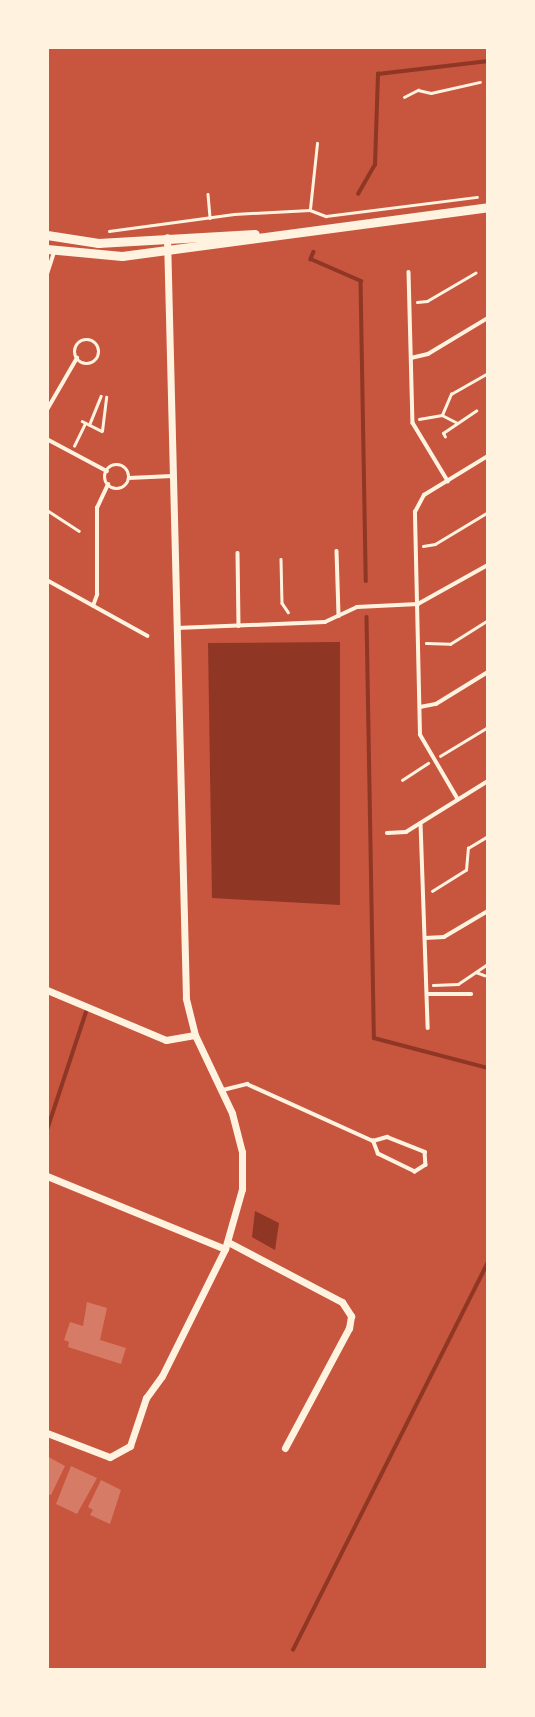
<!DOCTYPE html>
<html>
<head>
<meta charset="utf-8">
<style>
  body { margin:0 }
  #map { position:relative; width:535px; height:1717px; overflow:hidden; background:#c8553d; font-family:Mulish,sans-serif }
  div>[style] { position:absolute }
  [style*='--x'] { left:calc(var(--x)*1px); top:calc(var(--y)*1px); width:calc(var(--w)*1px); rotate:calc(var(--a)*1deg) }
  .water>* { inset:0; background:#8f3625 }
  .stream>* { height:3.5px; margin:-1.75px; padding:0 1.75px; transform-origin:1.75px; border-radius:1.75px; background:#8f3625 }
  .building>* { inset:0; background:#d67c66 }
  .path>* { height:2.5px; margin:-1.25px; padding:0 1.25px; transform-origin:1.25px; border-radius:1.25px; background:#fff3e0 }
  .service>* { height:3.5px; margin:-1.75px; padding:0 1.75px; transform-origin:1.75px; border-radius:1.75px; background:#fff3e0 }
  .service>.ring { margin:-1.75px; padding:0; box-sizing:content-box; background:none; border:3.5px solid #fff3e0; border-radius:50% }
  .minor>* { height:7px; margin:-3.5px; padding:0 3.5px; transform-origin:3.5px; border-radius:3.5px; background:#fff3e0 }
  .tertiary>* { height:9px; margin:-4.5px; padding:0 4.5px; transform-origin:4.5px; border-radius:4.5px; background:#fff3e0 }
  span { translate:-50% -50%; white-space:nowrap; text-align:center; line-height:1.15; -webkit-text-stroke:7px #fff3e0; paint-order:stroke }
  .frame { position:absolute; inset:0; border:49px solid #fff3e0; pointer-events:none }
</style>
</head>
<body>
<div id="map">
  <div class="water">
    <div style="clip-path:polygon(340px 642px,340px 905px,212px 898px,208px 643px)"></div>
    <div style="clip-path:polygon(255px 1211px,279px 1223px,275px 1250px,252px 1237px)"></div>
  </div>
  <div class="stream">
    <div style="--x:358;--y:194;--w:34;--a:-60"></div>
    <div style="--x:375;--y:165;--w:91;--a:-88.1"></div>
    <div style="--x:378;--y:74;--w:111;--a:-6.7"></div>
    <div style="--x:314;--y:252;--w:8;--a:113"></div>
    <div style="--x:311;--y:259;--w:55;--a:23.7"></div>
    <div style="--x:361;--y:281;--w:300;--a:89"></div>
    <div style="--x:367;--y:617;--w:421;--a:89"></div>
    <div style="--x:374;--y:1038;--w:118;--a:14.7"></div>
    <div style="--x:47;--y:1130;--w:127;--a:-71.7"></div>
    <div style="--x:293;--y:1650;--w:432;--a:-63.3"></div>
  </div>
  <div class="building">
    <div style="clip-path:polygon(87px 1302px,107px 1308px,100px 1340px,126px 1348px,121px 1364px,68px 1347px,69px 1342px,64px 1340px,70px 1322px,83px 1326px)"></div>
    <div style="clip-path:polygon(47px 1456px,65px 1466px,51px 1495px,47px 1494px)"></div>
    <div style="clip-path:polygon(71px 1466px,97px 1478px,77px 1514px,56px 1504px)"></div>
    <div style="clip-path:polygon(101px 1480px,121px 1490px,110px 1524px,90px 1515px,93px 1510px,88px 1507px)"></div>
  </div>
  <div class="path">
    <div style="--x:404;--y:97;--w:16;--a:-27"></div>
    <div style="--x:418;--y:90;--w:13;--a:13"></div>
    <div style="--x:431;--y:93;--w:50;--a:-12.7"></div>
    <div style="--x:208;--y:194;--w:24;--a:85"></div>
    <div style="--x:310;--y:209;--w:66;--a:-83.9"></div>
    <div style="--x:109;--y:231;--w:126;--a:-7.7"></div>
    <div style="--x:234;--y:214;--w:76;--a:-3"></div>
    <div style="--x:310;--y:210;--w:17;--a:21"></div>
    <div style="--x:326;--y:216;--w:152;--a:-7.2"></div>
    <div style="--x:417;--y:302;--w:10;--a:-6"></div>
    <div style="--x:427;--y:301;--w:56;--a:-30.3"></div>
    <div style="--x:442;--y:415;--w:23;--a:-67"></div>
    <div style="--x:451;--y:394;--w:43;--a:-29.6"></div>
    <div style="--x:419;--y:419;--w:23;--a:-10"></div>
    <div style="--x:442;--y:415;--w:16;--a:27"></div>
    <div style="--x:82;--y:421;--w:22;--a:27"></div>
    <div style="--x:102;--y:431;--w:34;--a:-83"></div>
    <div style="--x:89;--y:425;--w:31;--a:-68"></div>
    <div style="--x:445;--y:437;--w:4;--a:-117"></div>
    <div style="--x:443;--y:433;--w:40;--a:-34"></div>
    <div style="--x:74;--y:446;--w:25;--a:-64"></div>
    <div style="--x:47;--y:510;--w:38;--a:33"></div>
    <div style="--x:423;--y:546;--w:12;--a:-9"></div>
    <div style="--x:435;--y:544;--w:62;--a:-31.1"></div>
    <div style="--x:281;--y:559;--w:44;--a:88.7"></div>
    <div style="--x:282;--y:603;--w:11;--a:56"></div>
    <div style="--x:426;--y:643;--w:24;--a:2"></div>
    <div style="--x:450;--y:644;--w:45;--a:-32.3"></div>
    <div style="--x:440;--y:756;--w:56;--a:-31.1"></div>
    <div style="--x:402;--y:780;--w:31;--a:-33"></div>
    <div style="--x:432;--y:891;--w:40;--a:-32"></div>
    <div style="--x:466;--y:870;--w:22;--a:-85"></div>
    <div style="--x:468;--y:848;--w:23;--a:-31"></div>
    <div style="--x:476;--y:972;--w:9;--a:21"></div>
    <div style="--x:433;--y:985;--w:25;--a:-2"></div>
    <div style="--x:458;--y:984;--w:36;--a:-34"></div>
  </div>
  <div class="service">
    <div style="--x:409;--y:272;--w:151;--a:88.5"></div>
    <div style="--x:413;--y:423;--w:68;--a:58.9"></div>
    <div style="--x:47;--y:274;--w:25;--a:-72"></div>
    <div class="ring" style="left:75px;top:340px;width:20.5px;height:20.5px"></div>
    <div style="--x:411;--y:358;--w:17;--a:-13"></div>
    <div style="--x:428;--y:354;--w:70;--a:-31"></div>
    <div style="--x:47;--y:410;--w:60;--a:-60"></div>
    <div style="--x:47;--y:439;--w:68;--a:28.1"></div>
    <div class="ring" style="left:105px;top:465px;width:20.5px;height:20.5px"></div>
    <div style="--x:129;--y:478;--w:43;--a:-2.7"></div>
    <div style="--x:337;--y:551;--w:65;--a:88.2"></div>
    <div style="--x:238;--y:553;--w:73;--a:89.2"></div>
    <div style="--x:47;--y:580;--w:115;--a:29"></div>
    <div style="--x:93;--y:606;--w:12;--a:-70"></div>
    <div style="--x:97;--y:595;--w:87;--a:-90"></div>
    <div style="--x:97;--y:508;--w:26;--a:-65"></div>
    <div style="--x:177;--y:628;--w:148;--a:-2.3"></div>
    <div style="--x:325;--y:622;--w:35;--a:-25"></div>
    <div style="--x:357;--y:607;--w:61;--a:-2.8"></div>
    <div style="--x:418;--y:604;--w:80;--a:-29.1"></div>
    <div style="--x:420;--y:707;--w:16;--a:-11"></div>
    <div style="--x:436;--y:704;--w:61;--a:-31.6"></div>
    <div style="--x:458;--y:800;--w:75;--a:-120.3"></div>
    <div style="--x:420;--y:735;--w:223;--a:-91.3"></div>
    <div style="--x:415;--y:512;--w:19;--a:-62"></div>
    <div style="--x:424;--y:495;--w:75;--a:-31.4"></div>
    <div style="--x:421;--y:823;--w:205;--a:88"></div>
    <div style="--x:387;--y:833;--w:19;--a:-3"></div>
    <div style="--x:406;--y:832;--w:97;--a:-31.9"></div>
    <div style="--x:425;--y:938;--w:19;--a:-3"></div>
    <div style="--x:444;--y:937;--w:51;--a:-30.6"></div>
    <div style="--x:427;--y:994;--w:44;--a:0"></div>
    <div style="--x:223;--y:1090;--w:25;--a:-14"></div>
    <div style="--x:247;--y:1084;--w:138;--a:24.3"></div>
    <div style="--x:387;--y:1137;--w:41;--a:21.5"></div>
    <div style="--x:425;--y:1152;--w:13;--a:86"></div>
    <div style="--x:426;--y:1165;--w:13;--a:148"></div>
    <div style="--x:415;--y:1172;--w:41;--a:-154.1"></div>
    <div style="--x:378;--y:1154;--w:14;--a:-111"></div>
    <div style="--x:373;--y:1141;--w:15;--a:-16"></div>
  </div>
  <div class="minor">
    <div style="--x:47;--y:990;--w:129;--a:22.8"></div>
    <div style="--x:166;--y:1040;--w:29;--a:-10"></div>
    <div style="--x:47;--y:1176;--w:192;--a:22.3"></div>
    <div style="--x:228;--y:1242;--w:129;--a:27.8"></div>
    <div style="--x:342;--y:1302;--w:17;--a:57"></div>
    <div style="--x:351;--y:1316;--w:12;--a:99"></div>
    <div style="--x:349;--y:1328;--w:136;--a:118.1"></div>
    <div style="--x:47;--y:1433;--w:67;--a:20.9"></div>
    <div style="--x:110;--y:1457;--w:23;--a:-29"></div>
    <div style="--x:130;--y:1446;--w:51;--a:-71.6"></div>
    <div style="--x:146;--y:1398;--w:27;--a:-54"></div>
    <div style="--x:162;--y:1376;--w:142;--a:-63.6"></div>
    <div style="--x:225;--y:1249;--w:62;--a:-74.2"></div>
    <div style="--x:242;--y:1189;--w:37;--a:-90"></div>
    <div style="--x:242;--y:1152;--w:40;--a:-104.4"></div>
    <div style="--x:232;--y:1113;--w:86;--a:-115.4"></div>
    <div style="--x:195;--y:1035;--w:38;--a:-104"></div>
    <div style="--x:186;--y:998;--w:761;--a:-91.43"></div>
  </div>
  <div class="tertiary">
    <div style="--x:47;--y:235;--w:52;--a:8.9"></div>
    <div style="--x:98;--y:243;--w:157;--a:-3.3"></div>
    <div style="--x:47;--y:249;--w:75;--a:5.3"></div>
    <div style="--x:122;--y:256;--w:369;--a:-7.6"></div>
  </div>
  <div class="frame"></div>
</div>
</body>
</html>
